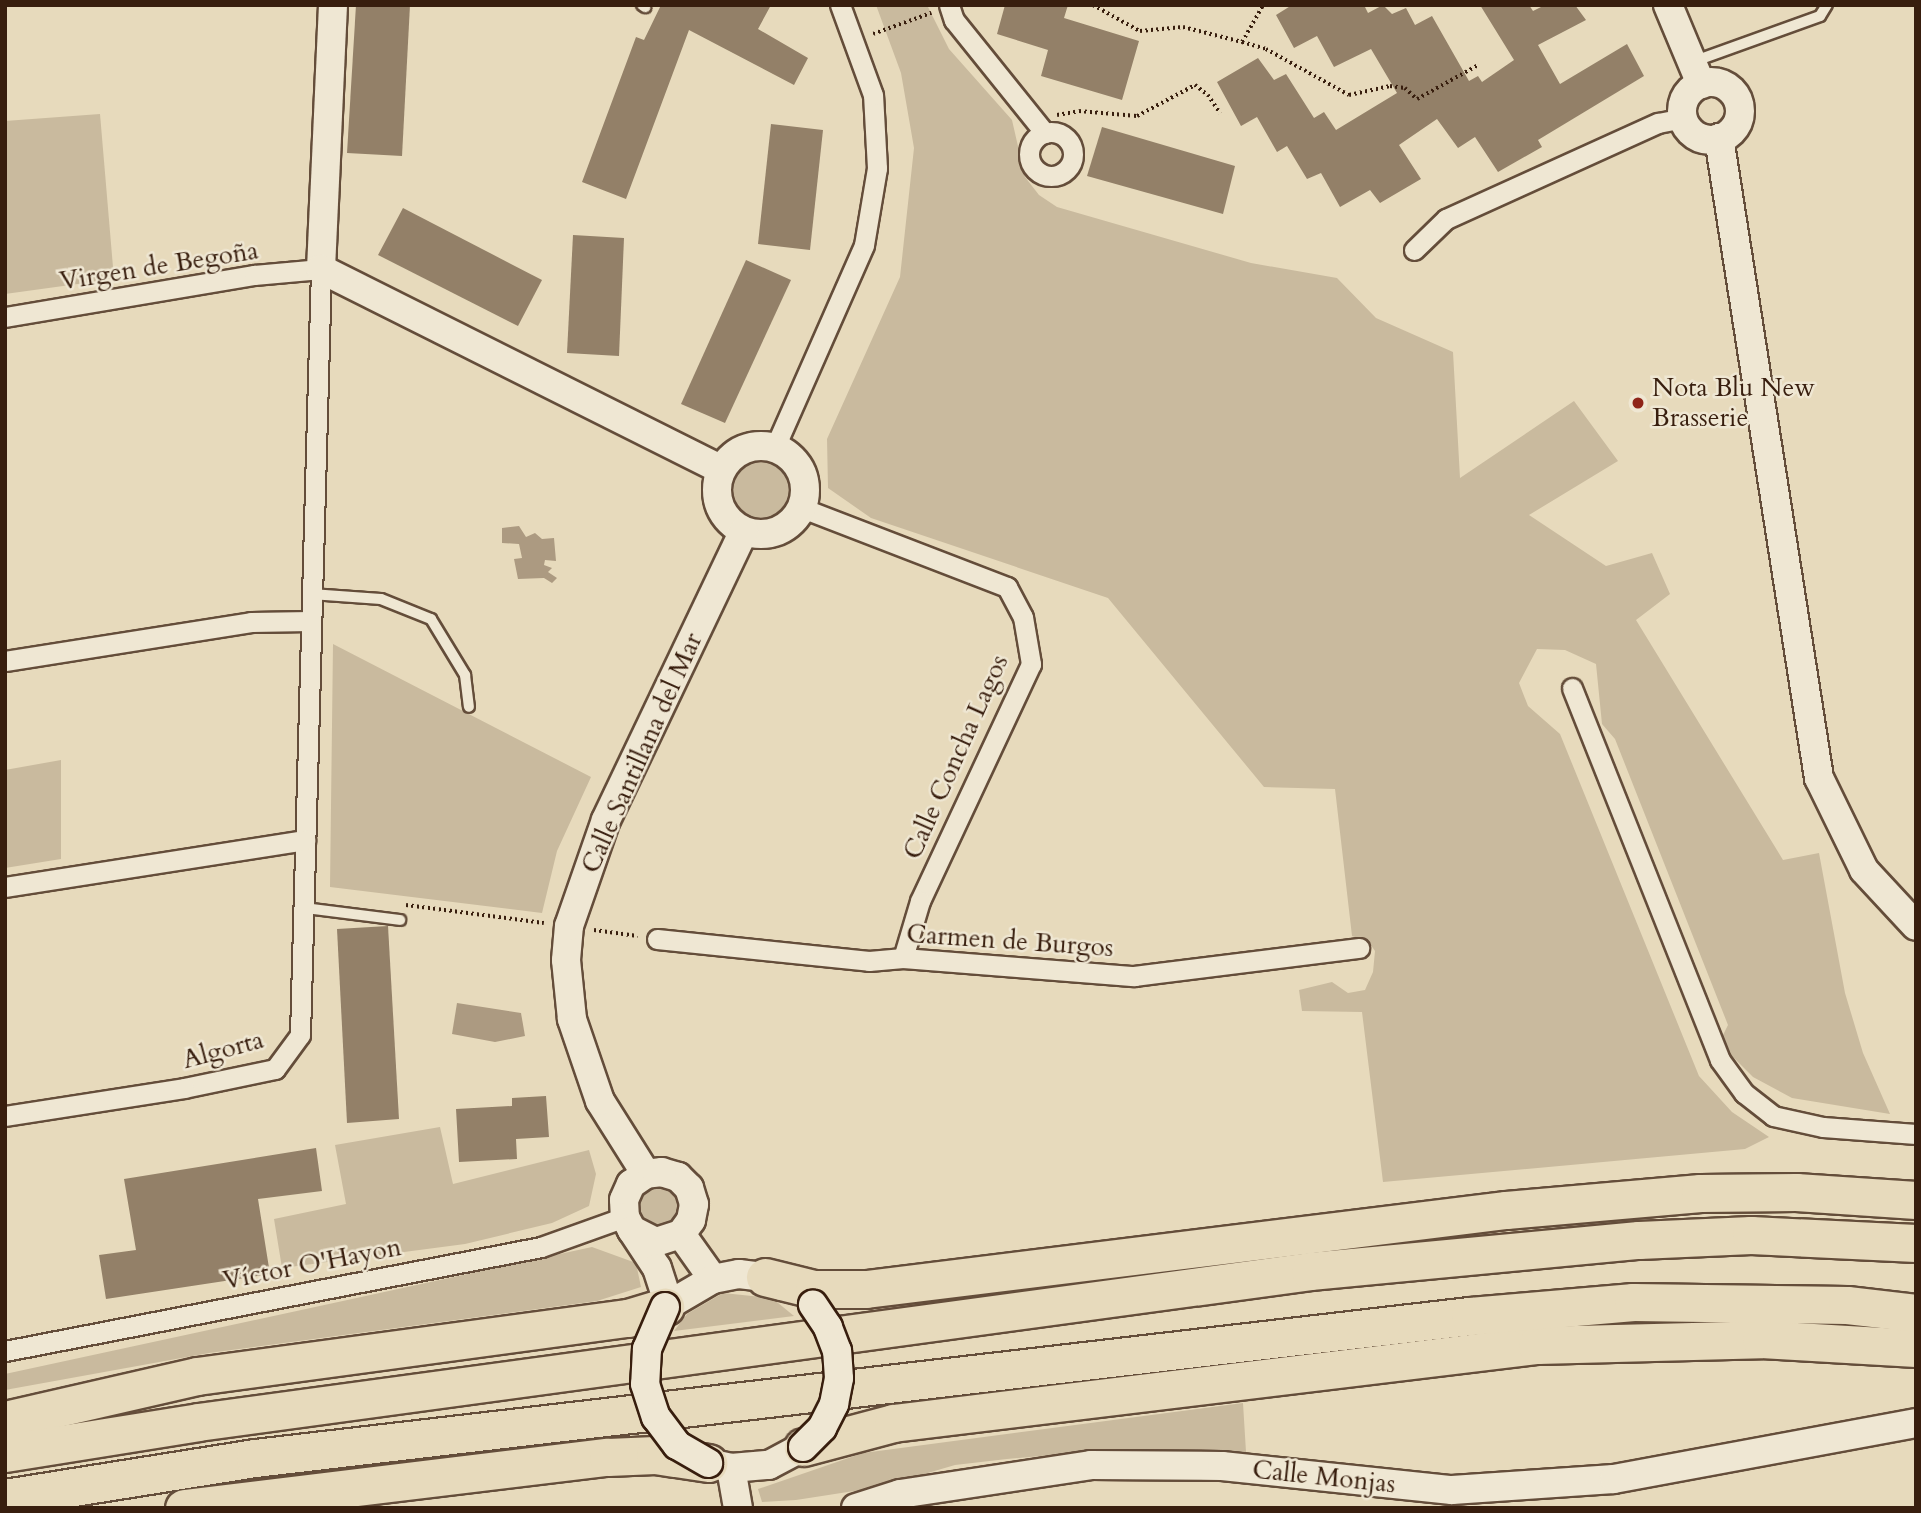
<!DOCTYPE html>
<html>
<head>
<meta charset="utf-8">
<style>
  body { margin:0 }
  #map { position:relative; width:1921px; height:1513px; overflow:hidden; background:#e7dabc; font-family:Cardo,serif }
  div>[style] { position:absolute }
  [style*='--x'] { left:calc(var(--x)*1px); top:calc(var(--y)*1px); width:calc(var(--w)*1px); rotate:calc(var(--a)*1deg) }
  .green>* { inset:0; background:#c9ba9e }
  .round { border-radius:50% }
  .water>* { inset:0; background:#ac9a81 }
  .building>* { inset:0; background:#938068 }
  .path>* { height:3.5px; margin-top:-1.75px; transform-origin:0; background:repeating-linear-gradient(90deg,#381e0e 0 2px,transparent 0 5.5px) }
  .roads { filter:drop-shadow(2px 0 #644d3a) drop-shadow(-2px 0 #644d3a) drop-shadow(0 2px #644d3a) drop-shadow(0 -2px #644d3a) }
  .lane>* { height:10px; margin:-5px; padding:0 5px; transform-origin:5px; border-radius:5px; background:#efe7d3 }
  .street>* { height:19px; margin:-9.5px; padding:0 9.5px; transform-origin:9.5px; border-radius:9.5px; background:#efe7d3 }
  .street>.ring { margin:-9.5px; padding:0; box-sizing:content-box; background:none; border:19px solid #efe7d3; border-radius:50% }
  .secondary>* { height:28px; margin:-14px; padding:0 14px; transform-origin:14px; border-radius:14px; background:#efe7d3 }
  .secondary>.ring { margin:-14px; padding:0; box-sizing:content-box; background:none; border:28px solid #efe7d3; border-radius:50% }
  .highway>* { height:37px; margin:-18.5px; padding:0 18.5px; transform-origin:18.5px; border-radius:18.5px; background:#e7dabc }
  .bridges { filter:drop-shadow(2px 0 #381e0e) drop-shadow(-2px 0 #381e0e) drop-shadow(0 2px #381e0e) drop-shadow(0 -2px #381e0e) }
  .secondary-bridge>* { height:28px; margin:-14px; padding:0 14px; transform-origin:14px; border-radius:14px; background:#efe7d3 }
  .dots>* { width:19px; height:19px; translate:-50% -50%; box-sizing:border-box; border:4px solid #efe7d3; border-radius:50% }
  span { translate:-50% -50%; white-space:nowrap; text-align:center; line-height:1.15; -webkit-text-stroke:5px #efe7d3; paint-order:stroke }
  .street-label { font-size:26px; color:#381e0e }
  .poi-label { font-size:26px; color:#381e0e }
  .left { translate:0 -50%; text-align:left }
  .frame { position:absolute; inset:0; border:7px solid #381e0e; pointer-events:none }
</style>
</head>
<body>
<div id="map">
  <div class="green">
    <div style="clip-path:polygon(876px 5px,927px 5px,949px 49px,1012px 120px,1025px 177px,1039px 195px,1057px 207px,1251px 263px,1337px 278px,1376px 318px,1453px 352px,1460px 478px,1574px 401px,1618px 461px,1529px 515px,1606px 566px,1652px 553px,1670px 594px,1636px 620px,1783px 860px,1819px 853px,1845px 993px,1863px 1053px,1890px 1114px,1792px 1098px,1753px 1077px,1728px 1052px,1721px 1039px,1728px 1025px,1615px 739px,1602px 724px,1596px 664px,1565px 650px,1537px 649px,1519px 683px,1528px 706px,1560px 734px,1699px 1076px,1732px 1112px,1769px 1137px,1745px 1149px,1383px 1182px,1362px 1012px,1302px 1011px,1299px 990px,1332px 982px,1348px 993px,1365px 990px,1373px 972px,1375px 951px,1368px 941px,1352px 936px,1335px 789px,1264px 787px,1108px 598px,871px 518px,828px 488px,827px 439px,900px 277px,914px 148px,901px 73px)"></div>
    <div style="clip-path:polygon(100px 114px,114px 279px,5px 294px,5px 121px)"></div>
    <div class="round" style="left:729px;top:457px;width:68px;height:68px"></div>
    <div style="clip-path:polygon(333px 644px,591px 777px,557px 851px,542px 913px,330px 887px)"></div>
    <div style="clip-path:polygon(61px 760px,61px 859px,5px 868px,5px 770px)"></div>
    <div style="clip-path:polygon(440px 1127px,453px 1184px,589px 1150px,596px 1174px,589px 1206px,552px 1223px,465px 1244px,282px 1268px,274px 1219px,346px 1204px,335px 1145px)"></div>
    <div style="clip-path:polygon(648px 1183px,673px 1187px,682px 1202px,675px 1224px,645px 1230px,632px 1199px)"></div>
    <div style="clip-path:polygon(592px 1247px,636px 1263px,641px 1287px,597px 1301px,209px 1353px,5px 1390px,5px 1374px)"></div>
    <div style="clip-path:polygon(723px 1293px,772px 1298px,794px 1316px,674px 1331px,687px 1314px)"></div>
    <div style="clip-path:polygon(1243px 1403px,1246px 1452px,1085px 1452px,1007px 1459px,955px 1465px,880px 1487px,796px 1500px,762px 1502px,758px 1489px,863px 1453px)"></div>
  </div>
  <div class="water">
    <div style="clip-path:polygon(519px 526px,526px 537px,535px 533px,542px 539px,554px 538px,556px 561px,545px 560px,544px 565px,552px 568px,548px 572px,557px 578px,552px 583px,544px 578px,518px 579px,514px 559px,522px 558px,519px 544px,502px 543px,502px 528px)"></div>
    <div style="clip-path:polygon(457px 1003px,521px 1013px,525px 1036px,495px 1042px,452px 1034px)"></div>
  </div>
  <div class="building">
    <div style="clip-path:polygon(356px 5px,410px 5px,402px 156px,347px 153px)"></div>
    <div style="clip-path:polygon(661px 5px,771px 5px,758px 29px,808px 58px,794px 85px,689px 30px,626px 199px,582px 182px,636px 37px,644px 40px)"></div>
    <div style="clip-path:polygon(1005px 5px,1068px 5px,1064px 18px,1139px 41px,1122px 100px,1041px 76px,1048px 50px,997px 34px)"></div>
    <div style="clip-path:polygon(1292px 5px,1364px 5px,1368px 13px,1383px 5px,1392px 14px,1406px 8px,1415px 25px,1432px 16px,1469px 81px,1478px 76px,1482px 82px,1514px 60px,1480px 5px,1529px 5px,1533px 11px,1545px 5px,1575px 5px,1586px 20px,1538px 45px,1560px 84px,1627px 44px,1644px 76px,1538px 140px,1542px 147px,1498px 172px,1475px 137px,1458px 148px,1437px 119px,1399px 145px,1421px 179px,1380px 203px,1370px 190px,1340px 207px,1321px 173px,1307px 179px,1287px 146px,1277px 152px,1257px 117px,1241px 126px,1217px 82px,1258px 58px,1274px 80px,1286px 74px,1314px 118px,1324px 112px,1336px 130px,1397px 93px,1371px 49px,1334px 67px,1317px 36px,1294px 48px,1276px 15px)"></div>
    <div style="clip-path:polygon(771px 124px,823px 130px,810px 250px,758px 244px)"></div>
    <div style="clip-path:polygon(1102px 127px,1235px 166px,1223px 214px,1087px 176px)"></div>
    <div style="clip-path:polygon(403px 208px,542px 280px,518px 326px,378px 255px)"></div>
    <div style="clip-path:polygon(573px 235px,624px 238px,619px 356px,567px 353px)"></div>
    <div style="clip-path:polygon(746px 260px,791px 280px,725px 423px,681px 404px)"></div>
    <div style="clip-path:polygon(388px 926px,399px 1119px,347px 1123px,337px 929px)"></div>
    <div style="clip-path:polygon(546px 1096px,549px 1137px,516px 1139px,517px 1159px,459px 1162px,456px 1109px,512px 1106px,512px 1098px)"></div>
    <div style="clip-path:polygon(316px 1148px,322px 1191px,258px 1199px,270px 1274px,106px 1299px,99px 1255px,136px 1250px,124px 1179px)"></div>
  </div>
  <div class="path">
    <div style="--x:1093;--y:5;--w:54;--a:29"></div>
    <div style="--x:1140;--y:31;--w:43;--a:-5.3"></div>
    <div style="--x:1183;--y:27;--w:61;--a:14.3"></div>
    <div style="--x:1242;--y:42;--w:43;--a:-60.4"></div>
    <div style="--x:873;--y:34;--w:62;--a:-19.9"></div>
    <div style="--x:1242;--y:42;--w:25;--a:16"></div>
    <div style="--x:1266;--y:49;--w:95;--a:29"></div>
    <div style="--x:1349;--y:95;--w:42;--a:-12.4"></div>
    <div style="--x:1390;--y:86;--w:15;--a:8"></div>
    <div style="--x:1405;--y:88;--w:16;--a:43"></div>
    <div style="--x:1417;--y:99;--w:70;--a:-29.1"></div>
    <div style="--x:1057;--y:115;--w:22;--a:-10"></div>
    <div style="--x:1079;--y:111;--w:58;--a:4.9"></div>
    <div style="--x:1137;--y:116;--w:66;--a:-28.1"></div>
    <div style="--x:1195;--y:85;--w:16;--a:38"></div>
    <div style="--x:1208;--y:95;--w:22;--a:56"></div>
    <div style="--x:406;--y:905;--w:139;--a:7.4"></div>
    <div style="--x:594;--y:930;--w:44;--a:7.8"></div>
  </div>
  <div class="roads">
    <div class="lane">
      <div style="--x:642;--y:5;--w:4;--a:34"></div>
      <div style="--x:1695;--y:61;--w:133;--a:-19.8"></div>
      <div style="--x:1820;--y:16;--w:13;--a:-58"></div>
      <div style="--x:311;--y:594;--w:70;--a:4.1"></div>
      <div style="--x:381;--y:599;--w:54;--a:21.8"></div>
      <div style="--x:431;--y:619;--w:66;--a:58.7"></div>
      <div style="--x:465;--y:675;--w:32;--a:83"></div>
      <div style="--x:305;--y:908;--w:96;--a:7.2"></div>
    </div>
    <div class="street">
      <div style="--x:949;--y:5;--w:16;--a:72"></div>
      <div style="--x:954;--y:20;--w:145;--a:51.2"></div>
      <div class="ring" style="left:1029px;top:132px;width:25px;height:25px"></div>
      <div style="--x:1414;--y:250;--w:45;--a:-44.1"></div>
      <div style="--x:1446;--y:219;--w:233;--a:-24.4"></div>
      <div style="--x:1658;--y:123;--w:25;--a:-11"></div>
      <div style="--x:5;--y:317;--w:253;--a:-9.6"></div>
      <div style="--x:254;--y:275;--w:67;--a:-5.1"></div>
      <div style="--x:321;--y:269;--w:766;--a:91.57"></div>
      <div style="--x:300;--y:1035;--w:42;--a:126.3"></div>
      <div style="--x:275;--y:1069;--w:93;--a:168.2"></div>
      <div style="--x:184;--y:1088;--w:181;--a:171.1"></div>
      <div style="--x:775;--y:447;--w:221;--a:-66.2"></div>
      <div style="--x:864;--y:245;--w:78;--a:-80.4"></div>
      <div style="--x:877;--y:168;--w:73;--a:-93.1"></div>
      <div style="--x:873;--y:95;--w:96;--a:-110.1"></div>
      <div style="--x:802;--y:508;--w:220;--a:21.1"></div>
      <div style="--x:1007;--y:587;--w:34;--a:62"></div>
      <div style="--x:1023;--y:617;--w:48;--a:80.3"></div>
      <div style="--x:1031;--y:664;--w:262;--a:115.1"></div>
      <div style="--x:920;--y:901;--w:59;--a:106.6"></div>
      <div style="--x:5;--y:661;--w:249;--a:-9"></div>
      <div style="--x:251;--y:622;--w:59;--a:-1"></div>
      <div style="--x:1572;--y:688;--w:400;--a:68.3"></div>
      <div style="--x:1720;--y:1060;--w:41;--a:54"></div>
      <div style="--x:1744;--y:1093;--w:37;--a:38"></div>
      <div style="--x:1773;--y:1116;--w:51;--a:12.4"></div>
      <div style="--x:1823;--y:1127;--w:93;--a:4.3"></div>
      <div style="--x:5;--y:887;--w:304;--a:-8.9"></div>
      <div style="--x:657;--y:939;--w:213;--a:5.9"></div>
      <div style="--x:869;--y:961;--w:34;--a:-5"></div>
      <div style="--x:903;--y:958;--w:232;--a:4.5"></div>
      <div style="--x:1134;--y:976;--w:227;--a:-7.1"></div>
      <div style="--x:5;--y:1351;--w:546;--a:-10.98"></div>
      <div style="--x:541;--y:1247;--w:89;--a:-19.7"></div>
    </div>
    <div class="secondary">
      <div style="--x:333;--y:5;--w:264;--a:92.6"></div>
      <div style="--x:321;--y:269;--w:447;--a:26.6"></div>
      <div style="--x:1668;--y:5;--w:86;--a:67.3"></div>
      <div class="ring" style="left:1682px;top:82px;width:30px;height:30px"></div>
      <div style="--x:1719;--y:138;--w:648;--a:81.12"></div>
      <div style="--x:1819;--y:778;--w:102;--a:63.9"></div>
      <div style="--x:1864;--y:870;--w:76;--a:47.1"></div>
      <div class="ring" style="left:717px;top:446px;width:60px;height:60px"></div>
      <div style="--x:646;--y:1174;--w:86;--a:-122.2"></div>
      <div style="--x:600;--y:1101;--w:87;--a:-108.9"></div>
      <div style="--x:572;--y:1019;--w:59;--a:-95.8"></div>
      <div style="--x:566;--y:960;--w:34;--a:-85"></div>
      <div style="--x:569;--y:926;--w:112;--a:-70.8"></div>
      <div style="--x:606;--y:820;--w:320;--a:-64.5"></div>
      <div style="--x:632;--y:1230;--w:27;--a:27"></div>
      <div style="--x:656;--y:1242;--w:26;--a:-18"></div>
      <div style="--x:681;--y:1234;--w:17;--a:-54"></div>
      <div style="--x:691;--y:1220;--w:16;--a:-79"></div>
      <div style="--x:694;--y:1204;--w:17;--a:-107"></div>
      <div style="--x:689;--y:1188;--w:16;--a:-135"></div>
      <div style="--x:678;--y:1177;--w:17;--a:-163"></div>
      <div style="--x:662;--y:1172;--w:16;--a:173"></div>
      <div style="--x:646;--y:1174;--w:18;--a:146"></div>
      <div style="--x:631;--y:1184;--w:17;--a:114"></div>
      <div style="--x:624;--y:1200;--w:17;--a:87"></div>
      <div style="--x:625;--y:1217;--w:15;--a:62"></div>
      <div style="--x:632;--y:1230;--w:45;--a:56.7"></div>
      <div style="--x:657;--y:1268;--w:38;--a:72"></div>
      <div style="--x:681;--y:1234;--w:55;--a:54.6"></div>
      <div style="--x:665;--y:1307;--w:56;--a:-30.3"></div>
      <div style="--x:713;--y:1279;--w:26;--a:-11"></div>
      <div style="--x:739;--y:1274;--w:26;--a:7"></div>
      <div style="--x:765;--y:1277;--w:18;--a:29"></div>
      <div style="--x:708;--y:1463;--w:24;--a:12"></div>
      <div style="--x:731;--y:1468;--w:38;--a:-5"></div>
      <div style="--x:769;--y:1465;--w:38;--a:-28"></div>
      <div style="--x:731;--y:1468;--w:41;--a:80.1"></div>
      <div style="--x:856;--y:1508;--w:46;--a:-17.7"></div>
      <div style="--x:900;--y:1494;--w:193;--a:-8.6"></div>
      <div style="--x:1091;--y:1465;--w:131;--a:0.4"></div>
      <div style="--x:1222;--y:1466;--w:231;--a:6"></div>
      <div style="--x:1452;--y:1490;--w:162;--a:-3.9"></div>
      <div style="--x:1614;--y:1479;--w:307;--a:-10.5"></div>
    </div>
    <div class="highway">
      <div style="--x:765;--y:1277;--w:50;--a:13.8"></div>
      <div style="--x:814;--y:1289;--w:52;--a:0"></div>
      <div style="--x:866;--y:1289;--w:645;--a:-7.04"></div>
      <div style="--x:1506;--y:1210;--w:195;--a:-5"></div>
      <div style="--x:1700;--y:1193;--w:96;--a:-0.6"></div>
      <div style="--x:1796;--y:1192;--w:120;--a:3.8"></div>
      <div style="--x:5;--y:1420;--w:197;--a:-12.9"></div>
      <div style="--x:197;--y:1376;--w:435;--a:-7.7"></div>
      <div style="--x:628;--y:1318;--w:39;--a:-17"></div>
      <div style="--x:803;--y:1447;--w:93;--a:-14.9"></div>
      <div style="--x:893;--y:1423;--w:649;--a:-6.91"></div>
      <div style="--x:1537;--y:1345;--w:224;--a:-1.5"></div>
      <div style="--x:1761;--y:1339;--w:155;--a:3.3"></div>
      <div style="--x:5;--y:1453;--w:195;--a:-9.1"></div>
      <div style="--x:198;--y:1422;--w:1122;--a:-7.73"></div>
      <div style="--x:1310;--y:1271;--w:330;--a:-5.4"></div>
      <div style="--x:1639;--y:1240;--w:112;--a:-2.6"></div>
      <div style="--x:1751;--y:1235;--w:165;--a:2.8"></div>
      <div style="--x:5;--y:1498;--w:253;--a:-9.1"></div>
      <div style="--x:255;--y:1458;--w:1223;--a:-6.67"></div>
      <div style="--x:1470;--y:1316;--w:164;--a:-4.9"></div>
      <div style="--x:1633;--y:1302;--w:214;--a:0.8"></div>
      <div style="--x:1847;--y:1305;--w:69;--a:6.6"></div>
      <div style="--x:184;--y:1508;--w:427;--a:-6.9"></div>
      <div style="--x:608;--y:1457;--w:47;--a:-2.4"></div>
      <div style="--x:655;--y:1455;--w:54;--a:8.6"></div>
    </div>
  </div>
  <div class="bridges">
    <div class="secondary-bridge">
      <div style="--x:665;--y:1307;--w:46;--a:113.2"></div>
      <div style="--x:647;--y:1349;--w:35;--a:93"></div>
      <div style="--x:645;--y:1384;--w:35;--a:72"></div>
      <div style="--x:656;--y:1417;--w:35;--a:53"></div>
      <div style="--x:677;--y:1445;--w:36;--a:30"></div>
      <div style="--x:803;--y:1447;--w:27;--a:-45"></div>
      <div style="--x:822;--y:1428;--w:27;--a:-63"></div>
      <div style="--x:834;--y:1404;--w:26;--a:-79"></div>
      <div style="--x:839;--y:1378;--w:27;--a:-94"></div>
      <div style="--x:837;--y:1351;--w:26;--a:-111"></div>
      <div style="--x:828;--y:1327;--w:27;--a:-124"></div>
    </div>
  </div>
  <div class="dots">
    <div style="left:1638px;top:403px;background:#8f2418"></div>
  </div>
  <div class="street-label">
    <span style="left:159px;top:266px;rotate:-9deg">Virgen de Begoña</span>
    <span style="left:642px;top:753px;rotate:-66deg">Calle Santillana del Mar</span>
    <span style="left:956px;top:757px;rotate:-66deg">Calle Concha Lagos</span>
    <span style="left:1010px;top:941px;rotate:4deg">Carmen de Burgos</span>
    <span style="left:223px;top:1050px;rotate:-15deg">Algorta</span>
    <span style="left:312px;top:1264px;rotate:-11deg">Víctor O'Hayon</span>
    <span style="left:1324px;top:1477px;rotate:6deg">Calle Monjas</span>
  </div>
  <div class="poi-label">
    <span class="left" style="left:1652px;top:403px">Nota Blu New<br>Brasserie</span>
  </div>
  <div class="frame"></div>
</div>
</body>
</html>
